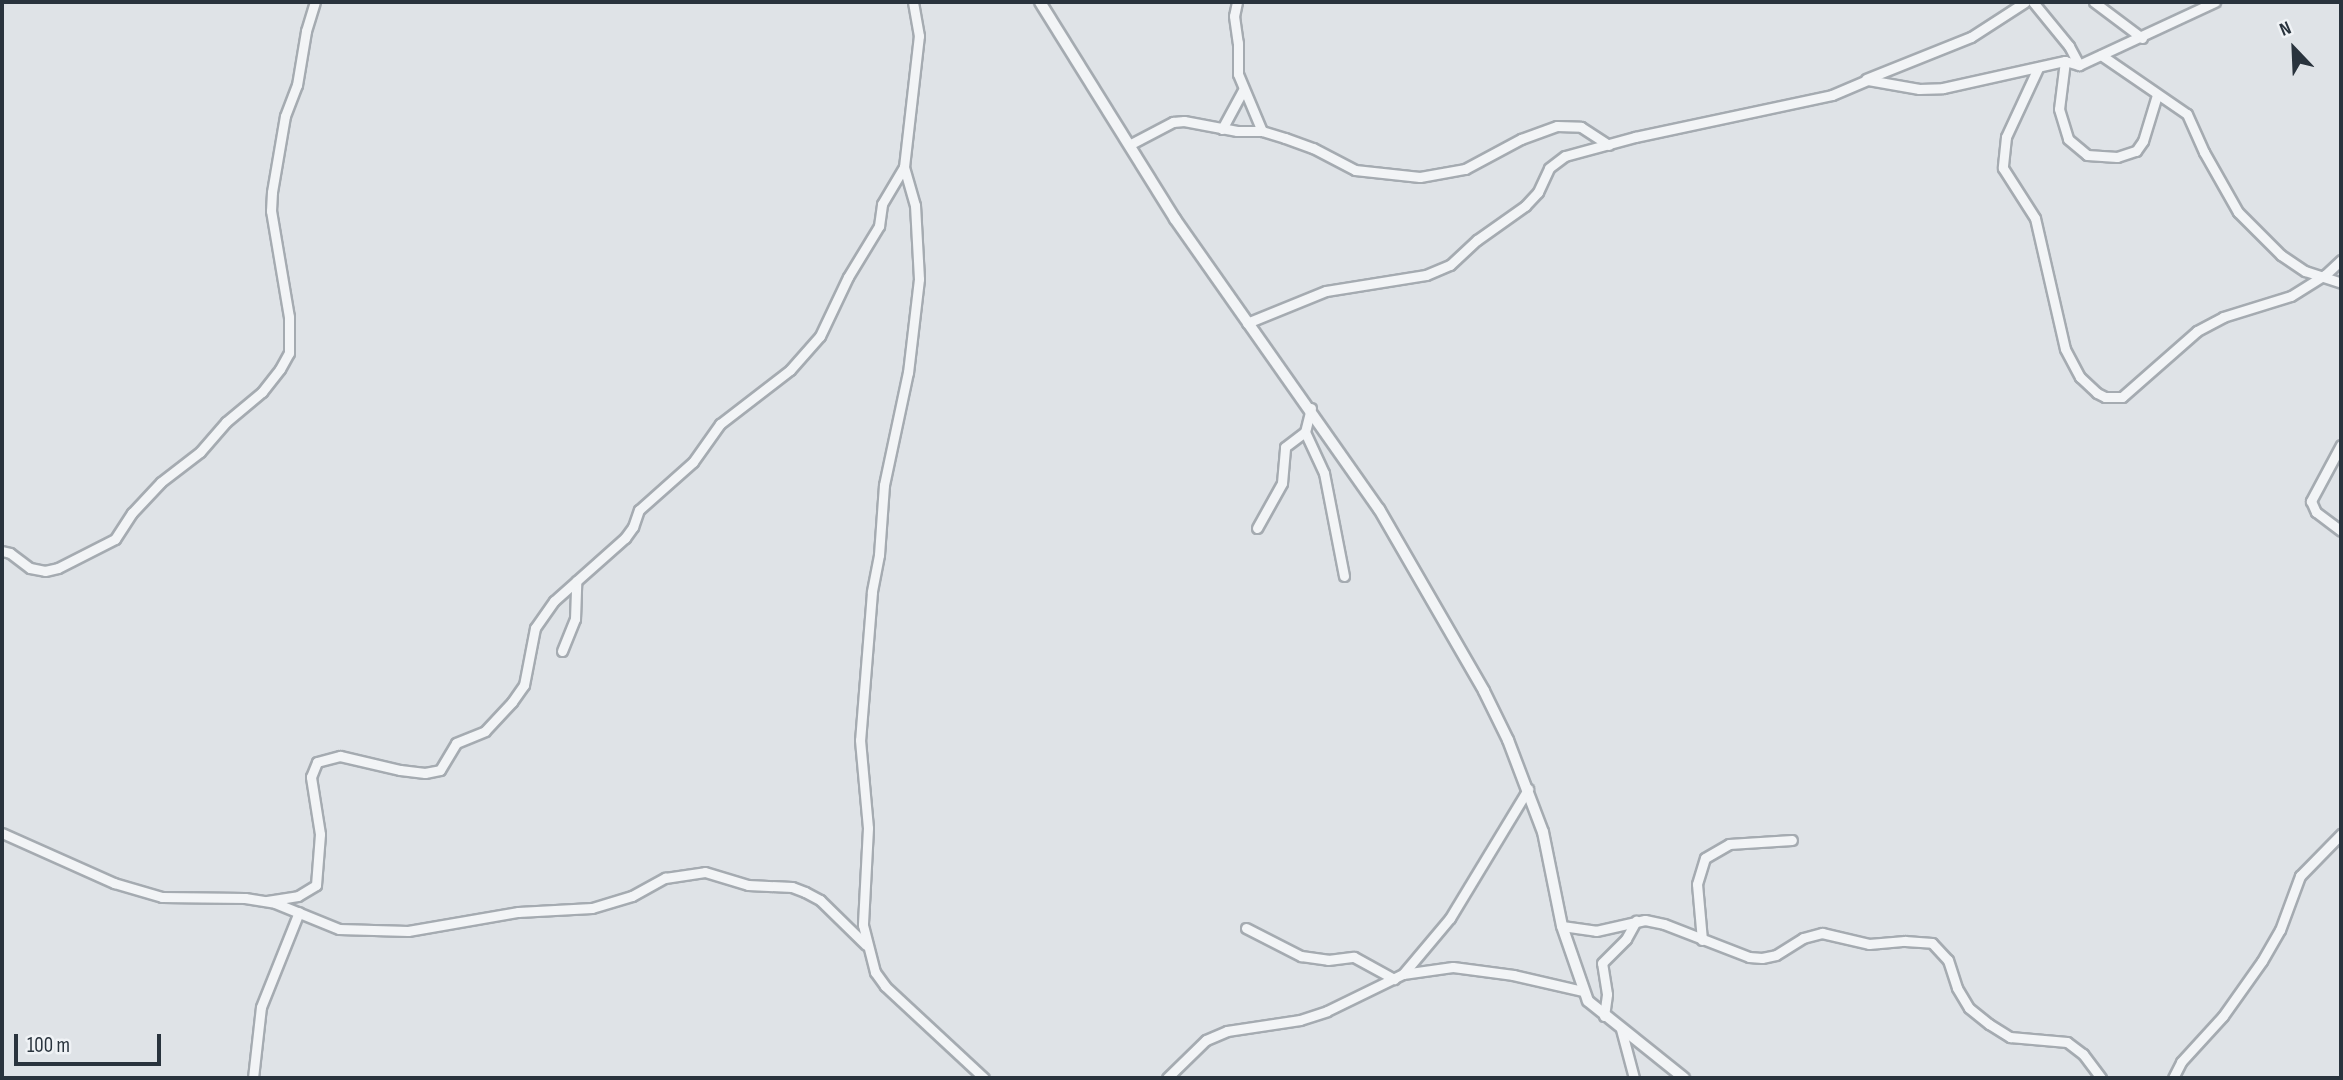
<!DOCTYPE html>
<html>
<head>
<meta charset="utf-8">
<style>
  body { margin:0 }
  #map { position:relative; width:2343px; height:1080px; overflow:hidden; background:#dfe3e7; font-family:"Sofia Sans Condensed",sans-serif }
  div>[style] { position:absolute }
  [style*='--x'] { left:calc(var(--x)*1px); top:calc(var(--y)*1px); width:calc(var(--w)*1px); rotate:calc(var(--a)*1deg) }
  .roads { filter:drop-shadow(2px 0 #a5abb1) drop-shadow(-2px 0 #a5abb1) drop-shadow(0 2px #a5abb1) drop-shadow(0 -2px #a5abb1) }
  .minor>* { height:9px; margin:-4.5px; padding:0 4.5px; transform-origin:4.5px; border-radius:4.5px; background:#f2f4f6 }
  .tertiary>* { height:10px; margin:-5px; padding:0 5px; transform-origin:5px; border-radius:5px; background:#f2f4f6 }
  span { translate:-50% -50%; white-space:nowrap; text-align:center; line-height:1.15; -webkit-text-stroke:6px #eff2f5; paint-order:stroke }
  .frame { position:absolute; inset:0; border:4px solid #29333d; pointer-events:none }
  .north { position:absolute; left:2259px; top:14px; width:70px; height:70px; -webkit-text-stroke:5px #eff2f5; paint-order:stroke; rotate:337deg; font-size:19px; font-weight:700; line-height:28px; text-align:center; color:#29333d }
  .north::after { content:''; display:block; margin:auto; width:24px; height:32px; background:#29333d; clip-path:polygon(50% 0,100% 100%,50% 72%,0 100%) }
  .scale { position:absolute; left:14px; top:1034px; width:147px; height:32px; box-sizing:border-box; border:4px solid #29333d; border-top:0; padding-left:9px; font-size:21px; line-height:24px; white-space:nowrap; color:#29333d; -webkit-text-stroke:5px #eff2f5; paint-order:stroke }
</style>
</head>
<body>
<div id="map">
  <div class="roads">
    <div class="minor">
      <div style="--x:1237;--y:2;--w:14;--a:102"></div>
      <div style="--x:1234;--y:16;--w:27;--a:82"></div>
      <div style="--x:1238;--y:43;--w:31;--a:90"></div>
      <div style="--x:1238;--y:74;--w:62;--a:67.2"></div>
      <div style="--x:2033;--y:2;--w:57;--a:50.7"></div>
      <div style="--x:2069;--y:46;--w:21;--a:62"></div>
      <div style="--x:2094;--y:2;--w:60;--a:36.9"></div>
      <div style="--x:2101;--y:55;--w:104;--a:34.5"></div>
      <div style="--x:2187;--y:114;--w:42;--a:65.9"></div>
      <div style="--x:2204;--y:152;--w:69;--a:60.5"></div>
      <div style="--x:2238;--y:212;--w:61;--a:45"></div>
      <div style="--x:2281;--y:255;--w:29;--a:34"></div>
      <div style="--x:2305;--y:271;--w:38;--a:18"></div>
      <div style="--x:2065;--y:61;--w:48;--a:97.1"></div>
      <div style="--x:2059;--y:109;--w:31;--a:73"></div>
      <div style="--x:2068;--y:139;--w:25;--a:40"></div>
      <div style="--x:2087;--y:155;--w:30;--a:4"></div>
      <div style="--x:2117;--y:157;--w:20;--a:-18"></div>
      <div style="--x:2136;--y:151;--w:12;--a:-55"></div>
      <div style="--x:2143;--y:141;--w:48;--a:-73.1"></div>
      <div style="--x:2038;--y:68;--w:76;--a:114.9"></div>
      <div style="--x:2006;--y:137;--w:31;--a:96"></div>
      <div style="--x:2003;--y:168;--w:59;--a:57.4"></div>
      <div style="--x:2035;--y:218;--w:134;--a:77.1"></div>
      <div style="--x:2065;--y:349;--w:32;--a:62"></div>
      <div style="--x:2080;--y:377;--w:23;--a:43"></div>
      <div style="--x:2097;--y:393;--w:9;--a:27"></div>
      <div style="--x:2105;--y:397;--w:17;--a:0"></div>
      <div style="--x:2122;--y:397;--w:100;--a:-41.3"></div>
      <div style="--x:2197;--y:331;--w:30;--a:-28"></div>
      <div style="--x:2223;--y:317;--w:71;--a:-17.2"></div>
      <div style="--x:2291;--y:296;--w:40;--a:-32"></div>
      <div style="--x:2325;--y:275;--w:22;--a:-43"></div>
      <div style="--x:1866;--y:79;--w:113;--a:-21.8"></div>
      <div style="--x:1971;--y:37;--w:64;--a:-32.9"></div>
      <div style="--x:1222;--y:129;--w:44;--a:-61.7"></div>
      <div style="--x:1129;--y:145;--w:50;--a:-27.6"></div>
      <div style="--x:1173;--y:122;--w:11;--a:-5"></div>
      <div style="--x:1184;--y:121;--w:54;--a:10.7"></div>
      <div style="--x:1237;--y:131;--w:25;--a:0"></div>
      <div style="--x:1262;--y:131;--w:24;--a:17"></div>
      <div style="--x:1285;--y:138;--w:30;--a:20"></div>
      <div style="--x:1313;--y:148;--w:47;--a:27.6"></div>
      <div style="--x:1355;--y:170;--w:65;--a:6.1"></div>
      <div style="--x:1420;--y:177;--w:46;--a:-10.1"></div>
      <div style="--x:1465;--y:169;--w:64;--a:-28.2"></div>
      <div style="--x:1521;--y:139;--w:38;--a:-20"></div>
      <div style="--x:1557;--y:126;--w:24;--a:2"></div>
      <div style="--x:1581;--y:127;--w:33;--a:33"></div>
      <div style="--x:904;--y:167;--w:40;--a:74"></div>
      <div style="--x:915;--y:205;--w:74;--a:86.9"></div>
      <div style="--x:919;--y:279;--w:94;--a:96.7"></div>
      <div style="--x:908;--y:372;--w:116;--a:102"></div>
      <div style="--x:884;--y:485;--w:70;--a:94.1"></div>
      <div style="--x:879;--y:555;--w:38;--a:101"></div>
      <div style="--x:872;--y:592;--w:148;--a:94.6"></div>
      <div style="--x:860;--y:740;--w:88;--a:84.8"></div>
      <div style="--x:868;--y:828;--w:97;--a:93"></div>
      <div style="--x:863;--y:925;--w:49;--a:75.7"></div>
      <div style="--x:875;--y:972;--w:17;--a:54"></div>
      <div style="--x:885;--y:986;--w:135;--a:42.9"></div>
      <div style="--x:1247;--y:323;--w:85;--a:-22.1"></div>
      <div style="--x:1326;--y:291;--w:101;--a:-9.1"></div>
      <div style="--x:1426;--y:275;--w:26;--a:-23"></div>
      <div style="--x:1450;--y:265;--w:37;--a:-43"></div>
      <div style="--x:1477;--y:240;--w:59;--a:-35.3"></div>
      <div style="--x:1525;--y:206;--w:19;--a:-47"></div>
      <div style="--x:1538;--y:192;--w:26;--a:-65"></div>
      <div style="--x:1549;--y:168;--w:20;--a:-37"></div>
      <div style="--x:1565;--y:156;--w:73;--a:-15.2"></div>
      <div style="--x:1635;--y:137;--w:201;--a:-12"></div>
      <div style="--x:1832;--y:95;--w:39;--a:-23"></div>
      <div style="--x:1868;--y:80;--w:52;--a:10"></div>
      <div style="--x:1919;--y:89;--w:24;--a:-2"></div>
      <div style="--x:1943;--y:88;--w:125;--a:-12.5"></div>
      <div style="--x:2065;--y:61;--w:15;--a:16"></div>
      <div style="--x:2079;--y:65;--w:150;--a:-24.9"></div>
      <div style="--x:1311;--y:408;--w:25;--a:104"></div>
      <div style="--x:1305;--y:432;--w:45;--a:65.1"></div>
      <div style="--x:1324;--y:473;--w:105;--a:79"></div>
      <div style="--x:2341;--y:445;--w:64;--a:118.2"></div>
      <div style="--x:2311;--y:501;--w:12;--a:66"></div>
      <div style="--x:2316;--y:512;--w:31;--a:37"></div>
      <div style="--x:1257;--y:528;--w:51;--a:-60.9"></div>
      <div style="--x:1282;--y:483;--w:36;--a:-85"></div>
      <div style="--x:1285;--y:447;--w:25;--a:-37"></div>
      <div style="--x:2;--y:551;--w:8;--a:14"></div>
      <div style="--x:10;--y:553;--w:25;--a:37"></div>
      <div style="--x:30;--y:568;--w:15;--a:11"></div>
      <div style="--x:45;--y:571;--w:13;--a:-13"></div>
      <div style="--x:58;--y:568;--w:64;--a:-27"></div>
      <div style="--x:115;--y:539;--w:31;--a:-57"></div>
      <div style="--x:132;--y:513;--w:42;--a:-46.9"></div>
      <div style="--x:161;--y:482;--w:49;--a:-37.6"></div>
      <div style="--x:200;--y:452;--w:40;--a:-49"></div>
      <div style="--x:226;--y:422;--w:47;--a:-39.8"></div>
      <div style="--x:262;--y:392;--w:29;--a:-52"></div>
      <div style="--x:280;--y:369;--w:18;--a:-61"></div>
      <div style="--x:289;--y:353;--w:36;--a:-90"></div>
      <div style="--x:289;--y:317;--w:108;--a:-99.6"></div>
      <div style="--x:271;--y:211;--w:19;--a:-87"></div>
      <div style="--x:272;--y:192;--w:77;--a:-80.3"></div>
      <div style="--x:285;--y:116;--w:33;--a:-69"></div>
      <div style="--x:297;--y:85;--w:55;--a:-80.5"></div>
      <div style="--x:306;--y:31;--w:30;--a:-73"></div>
      <div style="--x:562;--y:651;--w:35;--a:-68"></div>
      <div style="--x:575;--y:619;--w:38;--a:-88"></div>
      <div style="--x:2;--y:833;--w:123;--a:24.1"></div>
      <div style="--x:114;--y:883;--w:50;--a:16.3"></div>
      <div style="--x:162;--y:897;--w:83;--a:0.7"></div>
      <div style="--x:245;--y:898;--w:30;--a:9"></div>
      <div style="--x:275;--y:903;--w:69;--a:22.1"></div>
      <div style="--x:339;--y:929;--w:69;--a:1.7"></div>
      <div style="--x:408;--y:931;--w:112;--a:-9.8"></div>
      <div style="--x:518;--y:912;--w:74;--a:-3.1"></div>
      <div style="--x:592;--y:908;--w:42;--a:-16.7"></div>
      <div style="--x:632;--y:896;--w:38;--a:-29"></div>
      <div style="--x:665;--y:878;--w:40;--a:-8.5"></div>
      <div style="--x:705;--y:872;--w:45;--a:16.8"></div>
      <div style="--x:748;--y:885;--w:44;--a:2.6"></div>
      <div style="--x:792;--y:887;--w:14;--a:21"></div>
      <div style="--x:805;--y:892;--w:17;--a:28"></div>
      <div style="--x:820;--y:900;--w:64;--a:44.4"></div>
      <div style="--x:267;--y:901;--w:31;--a:-9"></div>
      <div style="--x:298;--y:896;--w:21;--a:-31"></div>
      <div style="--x:316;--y:885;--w:51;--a:-85.5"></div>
      <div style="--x:320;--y:834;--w:58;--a:-99"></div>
      <div style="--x:311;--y:777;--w:16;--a:-68"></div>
      <div style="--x:317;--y:762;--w:24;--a:-15"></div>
      <div style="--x:340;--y:756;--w:62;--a:13.1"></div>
      <div style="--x:400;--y:770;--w:25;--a:7"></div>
      <div style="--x:425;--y:773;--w:15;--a:-11"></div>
      <div style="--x:440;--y:770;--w:31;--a:-59"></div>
      <div style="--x:456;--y:743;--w:31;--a:-22"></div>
      <div style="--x:485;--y:731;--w:40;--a:-47"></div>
      <div style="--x:512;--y:702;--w:21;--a:-55"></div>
      <div style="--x:524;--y:685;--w:58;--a:-79.1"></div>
      <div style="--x:535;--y:628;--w:33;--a:-55"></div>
      <div style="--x:554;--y:601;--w:95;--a:-41.6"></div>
      <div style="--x:625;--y:538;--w:14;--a:-54"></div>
      <div style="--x:633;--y:527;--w:18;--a:-71"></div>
      <div style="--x:639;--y:510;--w:72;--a:-41.6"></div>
      <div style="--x:693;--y:462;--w:47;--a:-54.6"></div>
      <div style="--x:720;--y:424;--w:88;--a:-37.6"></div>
      <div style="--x:790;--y:370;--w:45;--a:-48.6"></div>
      <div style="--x:820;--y:336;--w:65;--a:-64.6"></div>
      <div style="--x:848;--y:277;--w:60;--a:-58.7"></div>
      <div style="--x:879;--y:226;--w:22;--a:-82"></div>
      <div style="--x:882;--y:204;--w:43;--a:-59.3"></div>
      <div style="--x:904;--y:167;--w:132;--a:-83.5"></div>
      <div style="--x:919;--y:36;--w:35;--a:-100"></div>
      <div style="--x:1562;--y:926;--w:34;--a:8"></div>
      <div style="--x:1596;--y:931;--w:50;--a:-12.7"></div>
      <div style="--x:1645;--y:920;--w:19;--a:12"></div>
      <div style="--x:1664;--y:924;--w:91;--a:21.2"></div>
      <div style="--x:1749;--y:957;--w:13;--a:4"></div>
      <div style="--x:1762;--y:958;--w:14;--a:-12"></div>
      <div style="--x:1776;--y:955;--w:32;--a:-32"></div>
      <div style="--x:1803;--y:938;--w:20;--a:-15"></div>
      <div style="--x:1822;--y:933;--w:48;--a:13.2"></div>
      <div style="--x:1869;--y:944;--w:36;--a:-5"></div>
      <div style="--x:1905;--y:941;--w:27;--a:4"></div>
      <div style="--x:1932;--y:943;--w:23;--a:47"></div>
      <div style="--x:1948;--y:960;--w:29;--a:72"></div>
      <div style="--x:1957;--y:988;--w:23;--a:59"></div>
      <div style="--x:1969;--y:1008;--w:26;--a:39"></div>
      <div style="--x:1989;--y:1024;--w:25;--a:32"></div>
      <div style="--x:2010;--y:1037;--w:57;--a:5"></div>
      <div style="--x:2067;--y:1042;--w:20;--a:37"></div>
      <div style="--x:2083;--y:1054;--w:30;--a:53"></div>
      <div style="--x:1246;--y:928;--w:62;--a:27"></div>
      <div style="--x:1301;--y:956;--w:27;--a:8"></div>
      <div style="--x:1328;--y:960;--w:26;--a:-7"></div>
      <div style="--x:1354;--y:957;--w:46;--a:28.8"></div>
      <div style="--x:1702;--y:940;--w:56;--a:-95.1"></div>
      <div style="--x:1697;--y:884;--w:27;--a:-73"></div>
      <div style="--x:1705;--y:858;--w:28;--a:-30"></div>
      <div style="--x:1729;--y:844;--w:63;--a:-3.6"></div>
      <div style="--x:1403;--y:974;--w:50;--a:-8"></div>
      <div style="--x:1453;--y:967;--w:61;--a:7.6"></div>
      <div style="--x:1513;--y:975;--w:72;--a:12.9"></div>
      <div style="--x:1604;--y:1016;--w:22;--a:-82"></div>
      <div style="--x:1607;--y:994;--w:31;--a:-99"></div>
      <div style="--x:1602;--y:963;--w:34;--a:-45"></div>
      <div style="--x:1626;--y:939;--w:21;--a:-61"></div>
      <div style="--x:1621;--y:1029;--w:51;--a:75.1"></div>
      <div style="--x:253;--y:1078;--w:71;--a:-83.6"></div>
      <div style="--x:261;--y:1007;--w:102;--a:-68.2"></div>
      <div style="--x:1167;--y:1078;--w:54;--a:-44.3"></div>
      <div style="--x:1206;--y:1040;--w:23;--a:-23"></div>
      <div style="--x:1227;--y:1031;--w:74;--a:-8.6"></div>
      <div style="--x:1300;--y:1020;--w:28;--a:-18"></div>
      <div style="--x:1327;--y:1011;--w:85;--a:-26"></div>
      <div style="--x:1403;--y:974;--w:73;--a:-50"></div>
      <div style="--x:1450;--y:918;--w:151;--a:-58.8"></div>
      <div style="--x:2173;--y:1078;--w:18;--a:-63"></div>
      <div style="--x:2181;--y:1062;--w:62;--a:-47.6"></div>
      <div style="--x:2223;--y:1016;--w:67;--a:-54.7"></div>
      <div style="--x:2262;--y:961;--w:36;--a:-60"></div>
      <div style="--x:2280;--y:930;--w:58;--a:-69.7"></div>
      <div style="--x:2300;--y:876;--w:59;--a:-45.7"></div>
    </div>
    <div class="tertiary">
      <div style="--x:1040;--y:2;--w:256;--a:58.1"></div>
      <div style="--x:1175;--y:219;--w:355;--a:54.9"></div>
      <div style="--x:1379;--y:509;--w:210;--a:60"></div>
      <div style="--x:1484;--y:691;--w:55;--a:63.9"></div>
      <div style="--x:1508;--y:740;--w:98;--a:69.2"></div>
      <div style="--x:1543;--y:832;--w:96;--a:78.6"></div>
      <div style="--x:1562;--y:926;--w:79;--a:70.9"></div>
      <div style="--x:1588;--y:1001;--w:123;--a:38.7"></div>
    </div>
  </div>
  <div class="frame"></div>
  <div class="north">N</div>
  <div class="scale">100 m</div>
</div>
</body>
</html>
